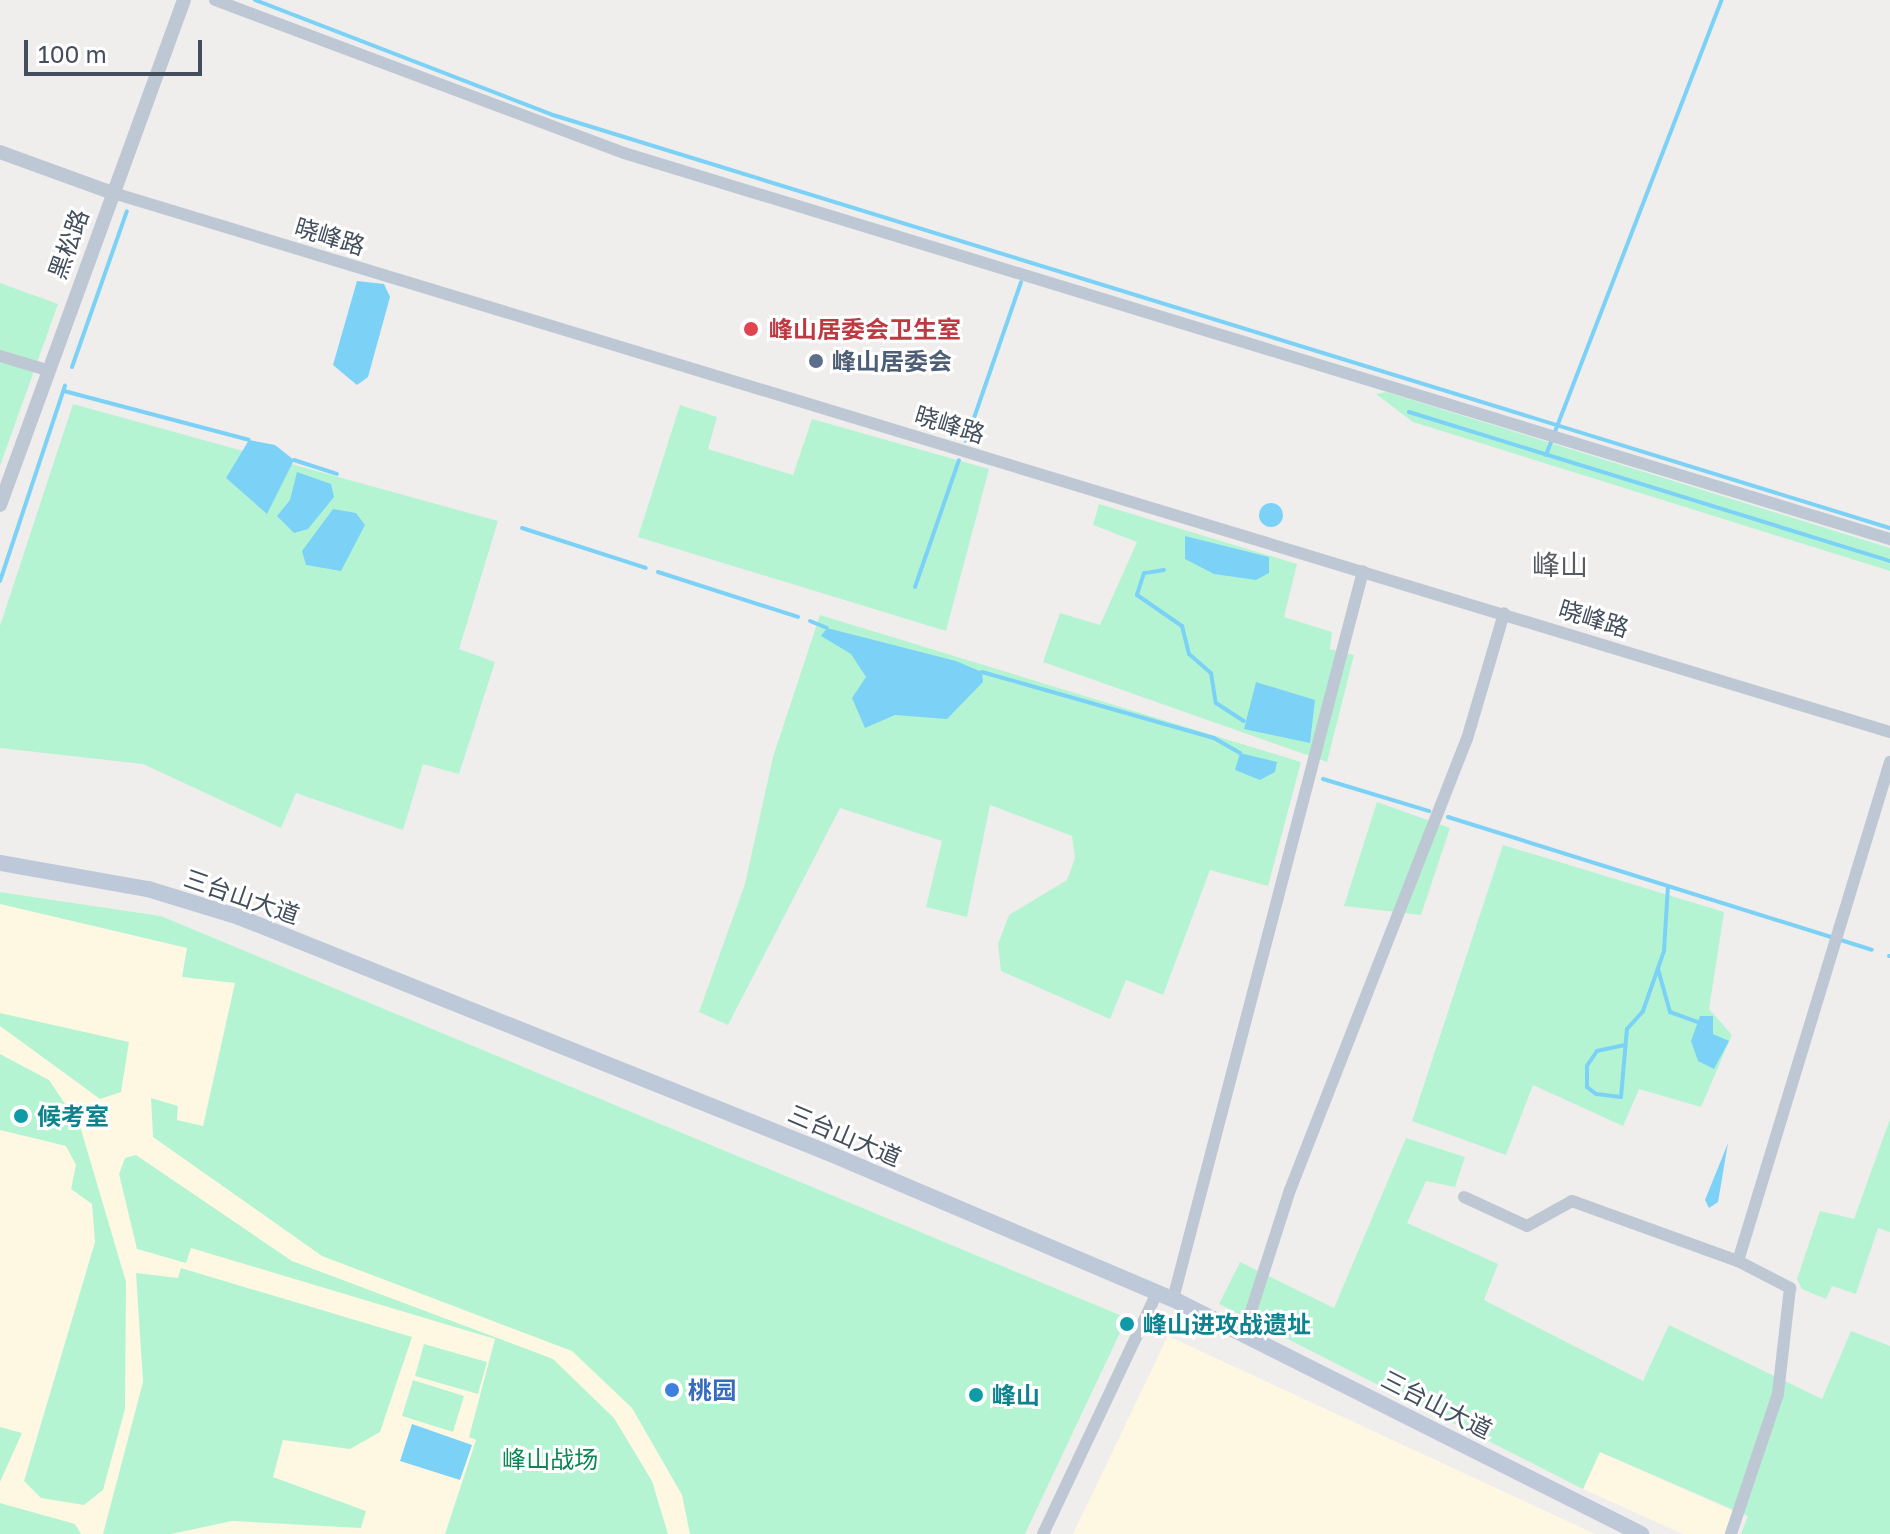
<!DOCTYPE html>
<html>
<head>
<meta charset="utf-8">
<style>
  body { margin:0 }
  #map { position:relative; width:1890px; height:1534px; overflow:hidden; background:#f0eded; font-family:"Golos Text","Noto Sans SC",sans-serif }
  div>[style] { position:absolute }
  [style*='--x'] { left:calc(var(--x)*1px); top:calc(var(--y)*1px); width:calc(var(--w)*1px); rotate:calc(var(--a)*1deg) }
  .commercial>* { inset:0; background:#fef8e3 }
  .green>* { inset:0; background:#b5f4d3 }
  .water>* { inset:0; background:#7cd2f6 }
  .round { border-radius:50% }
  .stream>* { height:4px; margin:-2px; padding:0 2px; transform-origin:2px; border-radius:2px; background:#7cd2f6 }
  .minor>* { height:12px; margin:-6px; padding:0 6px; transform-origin:6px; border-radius:6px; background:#bec8d4 }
  .tertiary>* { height:14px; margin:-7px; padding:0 7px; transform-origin:7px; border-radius:7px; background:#bec8d4 }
  .secondary>* { height:16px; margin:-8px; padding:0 8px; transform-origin:8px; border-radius:8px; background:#bdc8d9 }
  .dots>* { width:22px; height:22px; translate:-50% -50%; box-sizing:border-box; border:4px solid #fff; border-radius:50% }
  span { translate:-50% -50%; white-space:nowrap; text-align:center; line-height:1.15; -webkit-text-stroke:6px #fff; paint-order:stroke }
  .street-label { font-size:24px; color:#434e5d }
  .health-label { font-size:24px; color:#be3a42; font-weight:700 }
  .left { translate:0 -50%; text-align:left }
  .service-label { font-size:24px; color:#4e5e75; font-weight:700 }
  .culture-label { font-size:24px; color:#0d838f; font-weight:700 }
  .shop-label { font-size:24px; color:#366cbe; font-weight:700 }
  .park-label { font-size:24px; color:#0b8754 }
  .quarter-label { font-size:28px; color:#595d63 }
  .scale { position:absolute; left:24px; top:40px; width:178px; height:36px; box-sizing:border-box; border:4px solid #434e5d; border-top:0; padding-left:10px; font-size:24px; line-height:28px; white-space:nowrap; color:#434e5d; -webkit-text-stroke:6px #fff; paint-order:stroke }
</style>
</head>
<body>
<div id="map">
  <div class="commercial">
    <div style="clip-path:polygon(0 892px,161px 916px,1127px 1318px,1025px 1534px,0 1534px)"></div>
    <div style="clip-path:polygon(1168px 1336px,1595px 1534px,1073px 1534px)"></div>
    <div style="clip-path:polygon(1600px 1452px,1735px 1512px,1725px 1534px,1683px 1534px,1583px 1489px)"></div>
  </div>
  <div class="green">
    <div style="clip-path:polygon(0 283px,58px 304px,0 466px)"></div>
    <div style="clip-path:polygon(1386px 392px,1890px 548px,1890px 571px,1413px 422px,1376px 394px)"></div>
    <div style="clip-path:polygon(73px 404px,498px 521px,459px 649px,495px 662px,459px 774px,423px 764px,403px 830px,296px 793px,281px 828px,143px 764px,0 748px,0 626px)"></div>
    <div style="clip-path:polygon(680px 405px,717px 417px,708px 449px,793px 475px,812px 419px,989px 469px,946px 631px,638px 537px)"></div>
    <div style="clip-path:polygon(1099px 504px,1297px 564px,1284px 617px,1332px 632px,1330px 649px,1354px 655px,1327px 762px,1043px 662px,1060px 613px,1100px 625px,1137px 542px,1093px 525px)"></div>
    <div style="clip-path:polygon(820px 615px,1301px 762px,1268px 886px,1210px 870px,1163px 995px,1126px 980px,1110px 1019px,1001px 971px,998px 944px,1009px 915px,1067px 880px,1075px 858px,1072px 836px,990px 805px,967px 917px,926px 907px,942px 841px,840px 808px,728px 1025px,699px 1012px,745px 884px,773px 757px)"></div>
    <div style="clip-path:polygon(1377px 802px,1450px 828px,1421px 915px,1344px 906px)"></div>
    <div style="clip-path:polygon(1503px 845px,1724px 912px,1709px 1009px,1732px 1035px,1701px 1107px,1639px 1089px,1623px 1126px,1533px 1085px,1506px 1155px,1412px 1121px)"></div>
    <div style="clip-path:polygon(0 892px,161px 916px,1127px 1318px,1025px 1534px,690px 1534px,682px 1495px,632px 1408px,572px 1351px,322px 1256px,153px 1137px,151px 1098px,178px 1106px,177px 1120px,203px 1126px,235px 983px,182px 977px,187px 948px,0 904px)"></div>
    <div style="clip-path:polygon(0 1013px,129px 1042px,121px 1092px,100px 1099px,0 1026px)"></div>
    <div style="clip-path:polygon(0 1054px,49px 1080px,80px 1126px,126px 1282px,125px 1409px,103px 1490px,84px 1505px,41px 1498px,24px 1481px,95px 1242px,92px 1204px,71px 1189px,76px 1165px,66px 1146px,0 1130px)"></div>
    <div style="clip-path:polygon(1890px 1119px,1890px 1232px,1878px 1228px,1856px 1294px,1832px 1286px,1826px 1299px,1802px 1289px,1797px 1279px,1820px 1211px,1854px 1219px)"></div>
    <div style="clip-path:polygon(1406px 1138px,1465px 1157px,1455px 1187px,1426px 1181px,1407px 1223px,1498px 1264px,1484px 1300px,1643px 1381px,1669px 1325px,1822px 1399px,1851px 1331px,1890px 1346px,1890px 1534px,1741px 1534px,1748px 1516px,1600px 1452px,1583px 1489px,1219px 1304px,1240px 1262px,1334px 1308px)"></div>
    <div style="clip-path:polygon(136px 1155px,292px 1261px,553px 1359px,614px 1418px,652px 1481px,668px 1534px,445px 1534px,476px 1440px,469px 1437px,495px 1339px,191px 1248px,186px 1263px,137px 1249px,119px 1174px,125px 1158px)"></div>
    <div style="clip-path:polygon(181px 1268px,412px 1337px,380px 1432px,350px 1449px,283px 1440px,273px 1477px,366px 1511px,361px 1528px,232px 1521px,171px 1534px,103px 1534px,143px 1382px,136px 1273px,178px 1278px)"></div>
    <div style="clip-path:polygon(424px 1344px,487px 1362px,478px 1394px,415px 1376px)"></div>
    <div style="clip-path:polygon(413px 1380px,464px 1396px,453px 1432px,402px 1416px)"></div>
    <div style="clip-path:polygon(0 1427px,22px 1433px,0 1482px)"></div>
    <div style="clip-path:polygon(0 1503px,75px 1524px,81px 1534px,0 1534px)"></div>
  </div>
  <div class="water">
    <div style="clip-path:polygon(357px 281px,384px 284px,390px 297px,368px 377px,357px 385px,333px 365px)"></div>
    <div style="clip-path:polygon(249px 440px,275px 445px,294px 460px,267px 514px,226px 478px)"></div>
    <div style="clip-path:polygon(297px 472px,331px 484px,334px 497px,308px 529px,294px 533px,277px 516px,290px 500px)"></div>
    <div class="round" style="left:1259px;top:503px;width:24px;height:24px"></div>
    <div style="clip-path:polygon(333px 509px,356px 513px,365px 525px,341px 571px,306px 565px,302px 551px)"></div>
    <div style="clip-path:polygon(1185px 536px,1269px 557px,1269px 573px,1256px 580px,1214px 574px,1185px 559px)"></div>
    <div style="clip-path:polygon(827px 628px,956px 661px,982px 672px,983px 682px,947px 719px,895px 715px,865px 728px,852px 698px,866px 677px,851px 654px,821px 636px)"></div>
    <div style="clip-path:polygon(1256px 682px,1315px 700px,1310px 743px,1244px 729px)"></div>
    <div style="clip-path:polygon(1240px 753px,1277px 762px,1275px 772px,1260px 780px,1235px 770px)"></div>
    <div style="clip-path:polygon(1700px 1016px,1713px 1016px,1713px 1034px,1729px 1041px,1714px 1069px,1698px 1061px,1691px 1041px)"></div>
    <div style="clip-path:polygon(1728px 1143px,1718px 1202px,1709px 1208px,1705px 1200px)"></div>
    <div style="clip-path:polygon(412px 1424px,472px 1445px,460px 1480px,400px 1461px)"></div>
  </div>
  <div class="stream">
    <div style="--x:255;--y:0;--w:319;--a:21.1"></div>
    <div style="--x:553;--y:115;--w:1399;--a:17.17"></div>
    <div style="--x:72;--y:367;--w:165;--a:-70.6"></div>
    <div style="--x:64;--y:391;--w:191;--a:14.8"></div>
    <div style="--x:1409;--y:412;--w:504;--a:17.21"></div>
    <div style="--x:966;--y:441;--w:168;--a:-70.9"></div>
    <div style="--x:1546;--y:455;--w:488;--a:-68.9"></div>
    <div style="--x:294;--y:460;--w:45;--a:18"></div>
    <div style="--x:522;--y:528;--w:130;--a:17.9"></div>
    <div style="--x:1164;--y:570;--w:20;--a:171"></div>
    <div style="--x:1144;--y:573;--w:23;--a:108"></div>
    <div style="--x:1137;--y:595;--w:55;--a:34.6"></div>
    <div style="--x:1182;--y:626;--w:29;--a:76"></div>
    <div style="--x:1189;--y:654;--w:29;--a:41"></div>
    <div style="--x:1211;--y:673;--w:30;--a:81"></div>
    <div style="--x:1216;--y:703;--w:33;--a:33"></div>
    <div style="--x:658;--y:572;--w:147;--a:17.8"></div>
    <div style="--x:0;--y:581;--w:206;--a:-71.6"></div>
    <div style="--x:915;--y:587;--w:134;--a:-70.9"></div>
    <div style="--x:810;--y:621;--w:18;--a:22"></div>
    <div style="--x:982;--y:672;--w:241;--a:15.9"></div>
    <div style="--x:1214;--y:738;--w:30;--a:30"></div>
    <div style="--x:1323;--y:779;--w:111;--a:16.8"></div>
    <div style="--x:1448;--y:817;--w:444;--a:17.4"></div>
    <div style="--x:1889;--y:956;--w:1;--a:0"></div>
    <div style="--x:1658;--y:969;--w:45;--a:74.4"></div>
    <div style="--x:1670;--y:1012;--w:32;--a:20"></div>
    <div style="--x:1625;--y:1045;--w:29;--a:168"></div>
    <div style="--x:1597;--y:1051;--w:18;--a:124"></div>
    <div style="--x:1587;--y:1066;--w:21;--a:90"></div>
    <div style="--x:1587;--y:1087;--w:11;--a:38"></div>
    <div style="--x:1596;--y:1094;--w:25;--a:7"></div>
    <div style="--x:1621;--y:1097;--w:68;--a:-85"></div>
    <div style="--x:1627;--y:1029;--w:24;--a:-48"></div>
    <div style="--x:1643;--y:1011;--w:64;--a:-70.7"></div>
    <div style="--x:1664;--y:951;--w:65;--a:-86.5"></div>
  </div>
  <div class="minor">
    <div style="--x:215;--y:0;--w:437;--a:20.5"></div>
    <div style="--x:624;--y:153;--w:1324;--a:16.96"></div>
    <div style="--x:110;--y:192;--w:1860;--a:16.88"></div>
    <div style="--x:0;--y:356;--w:49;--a:16.6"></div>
    <div style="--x:1464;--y:1197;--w:69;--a:24.7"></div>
    <div style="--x:1527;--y:1226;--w:51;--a:-29.1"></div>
    <div style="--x:1572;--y:1201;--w:177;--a:19.9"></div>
    <div style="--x:1738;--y:1261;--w:59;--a:27.4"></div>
    <div style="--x:1790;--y:1288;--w:107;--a:96.5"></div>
    <div style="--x:1778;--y:1394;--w:148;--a:108.6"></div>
    <div style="--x:1738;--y:1261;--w:522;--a:-73.06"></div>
    <div style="--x:1173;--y:1299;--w:752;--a:-75.37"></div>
    <div style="--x:1244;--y:1333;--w:150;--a:-72.2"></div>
    <div style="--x:1290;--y:1190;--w:484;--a:-68.6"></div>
    <div style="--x:1467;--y:739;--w:131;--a:-73.6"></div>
    <div style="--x:1043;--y:1534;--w:267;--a:-64.7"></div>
  </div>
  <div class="tertiary">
    <div style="--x:0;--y:152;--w:117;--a:20"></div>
    <div style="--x:0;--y:505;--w:537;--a:-69.98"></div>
  </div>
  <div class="secondary">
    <div style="--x:0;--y:863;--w:150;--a:10"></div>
    <div style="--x:148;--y:889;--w:95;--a:17.1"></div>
    <div style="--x:239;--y:917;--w:632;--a:21.82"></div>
    <div style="--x:826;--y:1152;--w:377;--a:23"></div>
    <div style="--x:1173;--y:1299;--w:524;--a:26.66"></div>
  </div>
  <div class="dots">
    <div style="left:751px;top:329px;background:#e0444e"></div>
    <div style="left:816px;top:361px;background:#5c6f8a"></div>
    <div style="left:21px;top:1116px;background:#0f9aa8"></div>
    <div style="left:1127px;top:1324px;background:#0f9aa8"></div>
    <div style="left:672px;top:1390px;background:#3f7fe0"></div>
    <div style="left:976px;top:1395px;background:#0f9aa8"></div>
  </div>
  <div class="street-label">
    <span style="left:330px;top:236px;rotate:17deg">晓峰路</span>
    <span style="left:68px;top:244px;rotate:-70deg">黑松路</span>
    <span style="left:950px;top:424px;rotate:17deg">晓峰路</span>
    <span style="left:1594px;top:618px;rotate:17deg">晓峰路</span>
    <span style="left:242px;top:896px;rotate:19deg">三台山大道</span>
    <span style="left:845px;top:1135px;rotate:23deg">三台山大道</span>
    <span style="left:1437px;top:1404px;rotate:27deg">三台山大道</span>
  </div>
  <div class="health-label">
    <span class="left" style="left:769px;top:329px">峰山居委会卫生室</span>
  </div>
  <div class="service-label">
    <span class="left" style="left:832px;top:361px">峰山居委会</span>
  </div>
  <div class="culture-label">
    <span class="left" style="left:37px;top:1116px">候考室</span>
    <span class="left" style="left:1143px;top:1324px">峰山进攻战遗址</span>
    <span class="left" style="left:992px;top:1395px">峰山</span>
  </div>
  <div class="shop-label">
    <span class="left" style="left:688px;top:1390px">桃园</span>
  </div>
  <div class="park-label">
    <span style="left:550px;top:1459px">峰山战场</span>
  </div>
  <div class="quarter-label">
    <span style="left:1560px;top:565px">峰山</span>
  </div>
  <div class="scale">100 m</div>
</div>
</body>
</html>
